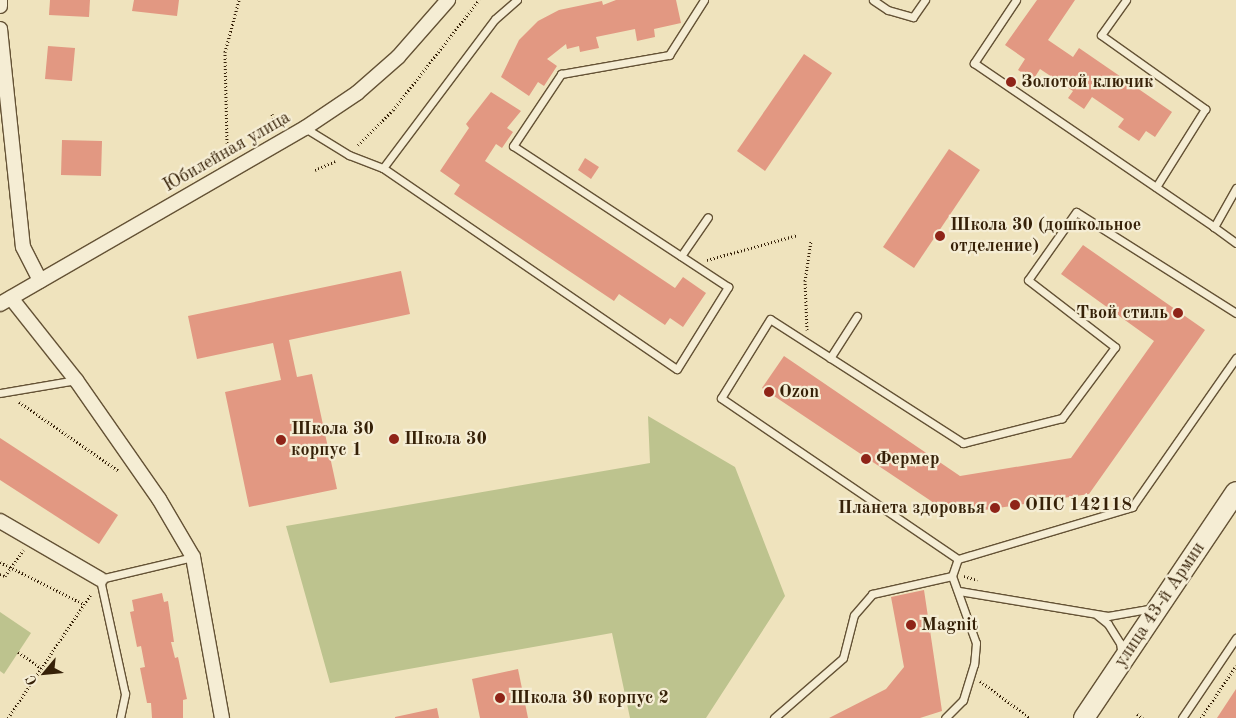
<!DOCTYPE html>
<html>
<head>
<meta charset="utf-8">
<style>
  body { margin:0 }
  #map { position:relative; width:1236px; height:718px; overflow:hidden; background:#efe3bd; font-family:"Old Standard TT",serif }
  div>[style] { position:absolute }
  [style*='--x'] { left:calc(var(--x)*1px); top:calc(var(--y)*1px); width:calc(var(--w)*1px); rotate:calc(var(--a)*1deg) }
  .green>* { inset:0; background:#bdc38e }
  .building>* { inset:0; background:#e29882 }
  .path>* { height:3px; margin-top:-1.5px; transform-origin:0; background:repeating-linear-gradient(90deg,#362108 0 1px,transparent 0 3.5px) }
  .roads { filter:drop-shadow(1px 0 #645235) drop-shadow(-1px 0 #645235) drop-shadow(0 1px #645235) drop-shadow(0 -1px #645235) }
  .lane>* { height:7px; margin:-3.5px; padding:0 3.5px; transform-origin:3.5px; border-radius:3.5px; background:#f5edd4 }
  .street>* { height:14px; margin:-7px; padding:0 7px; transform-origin:7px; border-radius:7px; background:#f5edd4 }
  .secondary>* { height:20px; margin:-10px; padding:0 10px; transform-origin:10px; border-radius:10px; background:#f5edd4 }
  .dots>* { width:14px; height:14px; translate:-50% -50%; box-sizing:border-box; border:2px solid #f5edd4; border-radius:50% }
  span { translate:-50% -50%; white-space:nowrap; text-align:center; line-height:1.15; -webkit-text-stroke:4.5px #f5edd4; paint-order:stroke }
  .poi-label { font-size:18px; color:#362108; font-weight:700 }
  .left { translate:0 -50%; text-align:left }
  .right { translate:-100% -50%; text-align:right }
  .street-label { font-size:18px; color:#362108 }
  .north { position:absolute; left:20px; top:648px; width:50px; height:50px; -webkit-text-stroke:4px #f5edd4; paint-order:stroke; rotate:242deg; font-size:14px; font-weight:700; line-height:20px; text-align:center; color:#362108 }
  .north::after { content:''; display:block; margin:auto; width:18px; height:22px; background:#362108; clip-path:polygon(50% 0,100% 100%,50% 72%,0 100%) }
</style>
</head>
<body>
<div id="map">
  <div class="green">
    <div style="clip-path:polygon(648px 416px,735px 467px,785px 596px,706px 718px,630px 718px,612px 633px,330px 683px,286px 526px,650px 463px)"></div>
    <div style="clip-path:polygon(0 612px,31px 633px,4px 674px,0 671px)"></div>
  </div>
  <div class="building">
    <div style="clip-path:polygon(50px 0,90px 0,89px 17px,49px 15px)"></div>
    <div style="clip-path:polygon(134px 0,179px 0,177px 16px,132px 11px)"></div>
    <div style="clip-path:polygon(616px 0,676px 0,681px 23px,654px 29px,655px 37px,637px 41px,635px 29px,596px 37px,599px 48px,580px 52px,579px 46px,567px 49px,566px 44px,547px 59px,557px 66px,544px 86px,538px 82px,529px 96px,501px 77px,519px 40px,538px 21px,559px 10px,602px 1px,603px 5px)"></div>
    <div style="clip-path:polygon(1037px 0,1075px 0,1048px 40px,1073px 57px,1079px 48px,1172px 112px,1155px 137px,1146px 131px,1139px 141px,1118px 127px,1124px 119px,1092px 97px,1084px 109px,1068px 98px,1073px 91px,1040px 69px,1033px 80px,1018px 70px,1025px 59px,1005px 45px)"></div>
    <div style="clip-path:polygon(48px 46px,75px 48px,72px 81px,45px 79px)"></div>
    <div style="clip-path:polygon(804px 54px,832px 73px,765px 171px,737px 151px)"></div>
    <div style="clip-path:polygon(491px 92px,521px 111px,507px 128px,513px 132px,502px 148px,496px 144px,485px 161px,675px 288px,683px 277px,706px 293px,683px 327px,670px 318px,665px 325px,619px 294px,614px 301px,454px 194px,460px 185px,440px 171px,469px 128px,466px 124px)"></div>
    <div style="clip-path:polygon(62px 140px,102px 141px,101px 176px,61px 175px)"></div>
    <div style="clip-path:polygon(949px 149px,980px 170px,914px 268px,883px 247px)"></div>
    <div style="clip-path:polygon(585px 158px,599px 167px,591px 179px,578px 170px)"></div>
    <div style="clip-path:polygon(1083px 245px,1205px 330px,1089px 494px,952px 515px,762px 388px,784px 356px,960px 476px,1071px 458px,1154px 341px,1061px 274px)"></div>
    <div style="clip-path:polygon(401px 271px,410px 314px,289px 340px,297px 377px,312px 374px,337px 489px,249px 507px,225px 392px,281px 380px,273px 343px,197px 359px,188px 316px)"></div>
    <div style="clip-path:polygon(0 438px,118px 515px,99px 544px,0 480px)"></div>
    <div style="clip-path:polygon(924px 590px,942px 711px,920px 718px,829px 718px,886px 689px,904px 667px,891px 597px)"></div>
    <div style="clip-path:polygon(162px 593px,164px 602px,168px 601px,174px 642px,171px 642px,175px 658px,178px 657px,187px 699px,183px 700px,183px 718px,152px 718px,151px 703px,147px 703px,140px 668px,145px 667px,141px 646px,137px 647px,130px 612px,134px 611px,132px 600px)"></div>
    <div style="clip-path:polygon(518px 669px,528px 718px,480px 718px,472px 679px)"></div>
    <div style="clip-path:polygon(1236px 689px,1236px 718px,1217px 718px)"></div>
    <div style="clip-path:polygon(437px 708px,439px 718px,395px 718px,395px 717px)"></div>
  </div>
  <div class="path">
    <div style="--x:272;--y:114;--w:15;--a:70"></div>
    <div style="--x:227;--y:143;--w:91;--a:-91.3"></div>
    <div style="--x:225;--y:52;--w:54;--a:-74.9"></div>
    <div style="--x:358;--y:145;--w:49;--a:-45"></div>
    <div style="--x:393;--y:110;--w:140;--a:-52"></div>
    <div style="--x:315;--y:170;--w:22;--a:-24"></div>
    <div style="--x:707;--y:260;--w:94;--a:-15.4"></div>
    <div style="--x:807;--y:330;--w:49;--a:-92.3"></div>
    <div style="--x:805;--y:281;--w:40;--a:-81.5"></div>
    <div style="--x:19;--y:402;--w:121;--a:34.6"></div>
    <div style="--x:0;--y:562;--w:94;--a:26.6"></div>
    <div style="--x:0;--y:574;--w:5;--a:22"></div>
    <div style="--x:5;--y:576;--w:32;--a:-55"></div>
    <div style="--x:964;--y:576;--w:14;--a:17"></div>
    <div style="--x:18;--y:652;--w:28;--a:35"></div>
    <div style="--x:980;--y:681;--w:62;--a:36.5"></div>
    <div style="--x:1137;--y:714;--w:7;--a:34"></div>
    <div style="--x:8;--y:718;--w:149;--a:-56.2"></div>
    <div style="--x:1201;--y:718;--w:63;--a:-56.1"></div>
  </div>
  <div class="roads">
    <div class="lane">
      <div style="--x:873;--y:0;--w:18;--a:34"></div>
      <div style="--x:888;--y:10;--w:26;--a:16"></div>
      <div style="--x:913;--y:17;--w:21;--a:-55"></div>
      <div style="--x:1016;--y:0;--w:76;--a:123.7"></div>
      <div style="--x:974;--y:63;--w:291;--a:34.3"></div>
      <div style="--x:1126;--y:0;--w:43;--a:125.5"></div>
      <div style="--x:1101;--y:35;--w:128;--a:35.4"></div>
      <div style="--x:1205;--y:109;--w:92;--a:122.1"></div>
      <div style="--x:305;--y:128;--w:52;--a:31.5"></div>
      <div style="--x:349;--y:155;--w:36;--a:21"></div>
      <div style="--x:383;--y:168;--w:356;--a:34.4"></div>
      <div style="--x:677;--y:369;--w:97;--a:-58.1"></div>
      <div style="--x:728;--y:287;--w:257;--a:-146.7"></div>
      <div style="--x:513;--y:146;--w:87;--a:-56.3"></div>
      <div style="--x:561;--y:74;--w:110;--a:-10"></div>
      <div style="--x:669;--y:55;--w:65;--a:-57.5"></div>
      <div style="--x:383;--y:168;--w:186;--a:-53.1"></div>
      <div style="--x:495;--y:19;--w:29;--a:-41"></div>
      <div style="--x:1236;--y:188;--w:45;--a:119.4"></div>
      <div style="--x:1214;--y:227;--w:27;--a:36"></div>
      <div style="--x:681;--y:256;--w:47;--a:-55.3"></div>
      <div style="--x:1236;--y:313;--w:189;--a:-147.7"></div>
      <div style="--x:1076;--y:212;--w:83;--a:125.2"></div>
      <div style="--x:1028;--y:280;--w:110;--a:37.6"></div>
      <div style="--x:1115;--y:347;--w:89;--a:126.7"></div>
      <div style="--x:1062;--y:418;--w:102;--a:165.8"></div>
      <div style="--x:963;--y:443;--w:229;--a:-147.3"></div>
      <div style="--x:770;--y:319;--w:93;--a:121.8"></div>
      <div style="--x:721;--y:398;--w:287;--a:34.2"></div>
      <div style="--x:958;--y:559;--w:182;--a:-16.6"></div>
      <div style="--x:1132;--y:507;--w:182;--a:-55.1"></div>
      <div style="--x:830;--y:358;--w:50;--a:-57.3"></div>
      <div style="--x:0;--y:393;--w:77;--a:-9.7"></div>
      <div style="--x:952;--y:576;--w:18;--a:-71"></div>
      <div style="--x:959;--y:591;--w:151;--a:9.5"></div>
      <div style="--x:1108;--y:616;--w:47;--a:-9.9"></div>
      <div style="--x:1097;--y:615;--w:14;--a:39"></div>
      <div style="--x:1108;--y:624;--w:22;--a:58"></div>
      <div style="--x:1120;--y:643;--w:12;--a:81"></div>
      <div style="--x:120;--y:718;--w:25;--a:-78"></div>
      <div style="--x:125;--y:694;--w:118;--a:-102.3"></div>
      <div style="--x:100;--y:579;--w:96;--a:-13.3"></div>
      <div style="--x:774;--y:718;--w:91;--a:-41"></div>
      <div style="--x:843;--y:658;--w:44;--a:-75.7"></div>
      <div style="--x:854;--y:615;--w:28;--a:-49"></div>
      <div style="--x:872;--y:594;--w:82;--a:-12.7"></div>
      <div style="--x:952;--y:576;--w:71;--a:70.3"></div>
      <div style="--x:976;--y:643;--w:21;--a:95"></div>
      <div style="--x:974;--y:664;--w:38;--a:107"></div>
      <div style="--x:963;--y:700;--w:25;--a:135"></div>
      <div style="--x:1182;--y:718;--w:97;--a:-56"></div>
    </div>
    <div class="street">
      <div style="--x:0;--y:6;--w:6;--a:-90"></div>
      <div style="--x:0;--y:29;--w:219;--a:84"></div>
      <div style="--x:23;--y:247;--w:38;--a:63"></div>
      <div style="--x:11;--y:298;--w:105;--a:51.6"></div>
      <div style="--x:76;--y:380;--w:145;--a:55.1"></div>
      <div style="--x:159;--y:499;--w:67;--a:59.6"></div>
      <div style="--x:193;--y:557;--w:164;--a:79.8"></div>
      <div style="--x:0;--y:304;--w:352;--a:-30"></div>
      <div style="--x:305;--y:128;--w:63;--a:-33.9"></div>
      <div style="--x:357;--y:93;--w:55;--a:-41.3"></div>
      <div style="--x:398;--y:57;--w:76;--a:-48.7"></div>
      <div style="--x:0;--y:521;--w:116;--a:30.1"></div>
    </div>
    <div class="secondary">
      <div style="--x:1084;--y:718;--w:272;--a:-56.1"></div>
    </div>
  </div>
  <div class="dots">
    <div style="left:1011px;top:82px;background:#8f2418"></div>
    <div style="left:940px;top:236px;background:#8f2418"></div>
    <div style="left:1178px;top:313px;background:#8f2418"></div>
    <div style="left:769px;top:392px;background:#8f2418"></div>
    <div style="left:394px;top:439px;background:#8f2418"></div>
    <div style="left:281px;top:440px;background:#8f2418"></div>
    <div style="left:866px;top:459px;background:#8f2418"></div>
    <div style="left:1015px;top:505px;background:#8f2418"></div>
    <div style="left:995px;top:508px;background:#8f2418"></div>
    <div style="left:911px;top:625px;background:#8f2418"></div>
    <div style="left:500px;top:698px;background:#8f2418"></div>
  </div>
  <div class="poi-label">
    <span class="left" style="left:1021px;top:82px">Золотой ключик</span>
    <span class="left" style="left:950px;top:236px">Школа 30 (дошкольное<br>отделение)</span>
    <span class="right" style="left:1168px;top:313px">Твой стиль</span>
    <span class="left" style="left:779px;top:392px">Ozon</span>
    <span class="left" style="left:291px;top:440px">Школа 30<br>корпус 1</span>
    <span class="left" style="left:404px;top:439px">Школа 30</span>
    <span class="left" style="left:876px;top:459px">Фермер</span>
    <span class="left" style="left:1025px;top:505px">ОПС 142118</span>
    <span class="right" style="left:985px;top:508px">Планета здоровья</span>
    <span class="left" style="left:921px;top:625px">Magnit</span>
    <span class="left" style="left:510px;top:698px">Школа 30 корпус 2</span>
  </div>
  <div class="street-label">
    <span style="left:227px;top:152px;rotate:-30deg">Юбилейная улица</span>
    <span style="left:1160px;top:605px;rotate:-56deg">улица 43-й Армии</span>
  </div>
  <div class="north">С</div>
</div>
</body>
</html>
